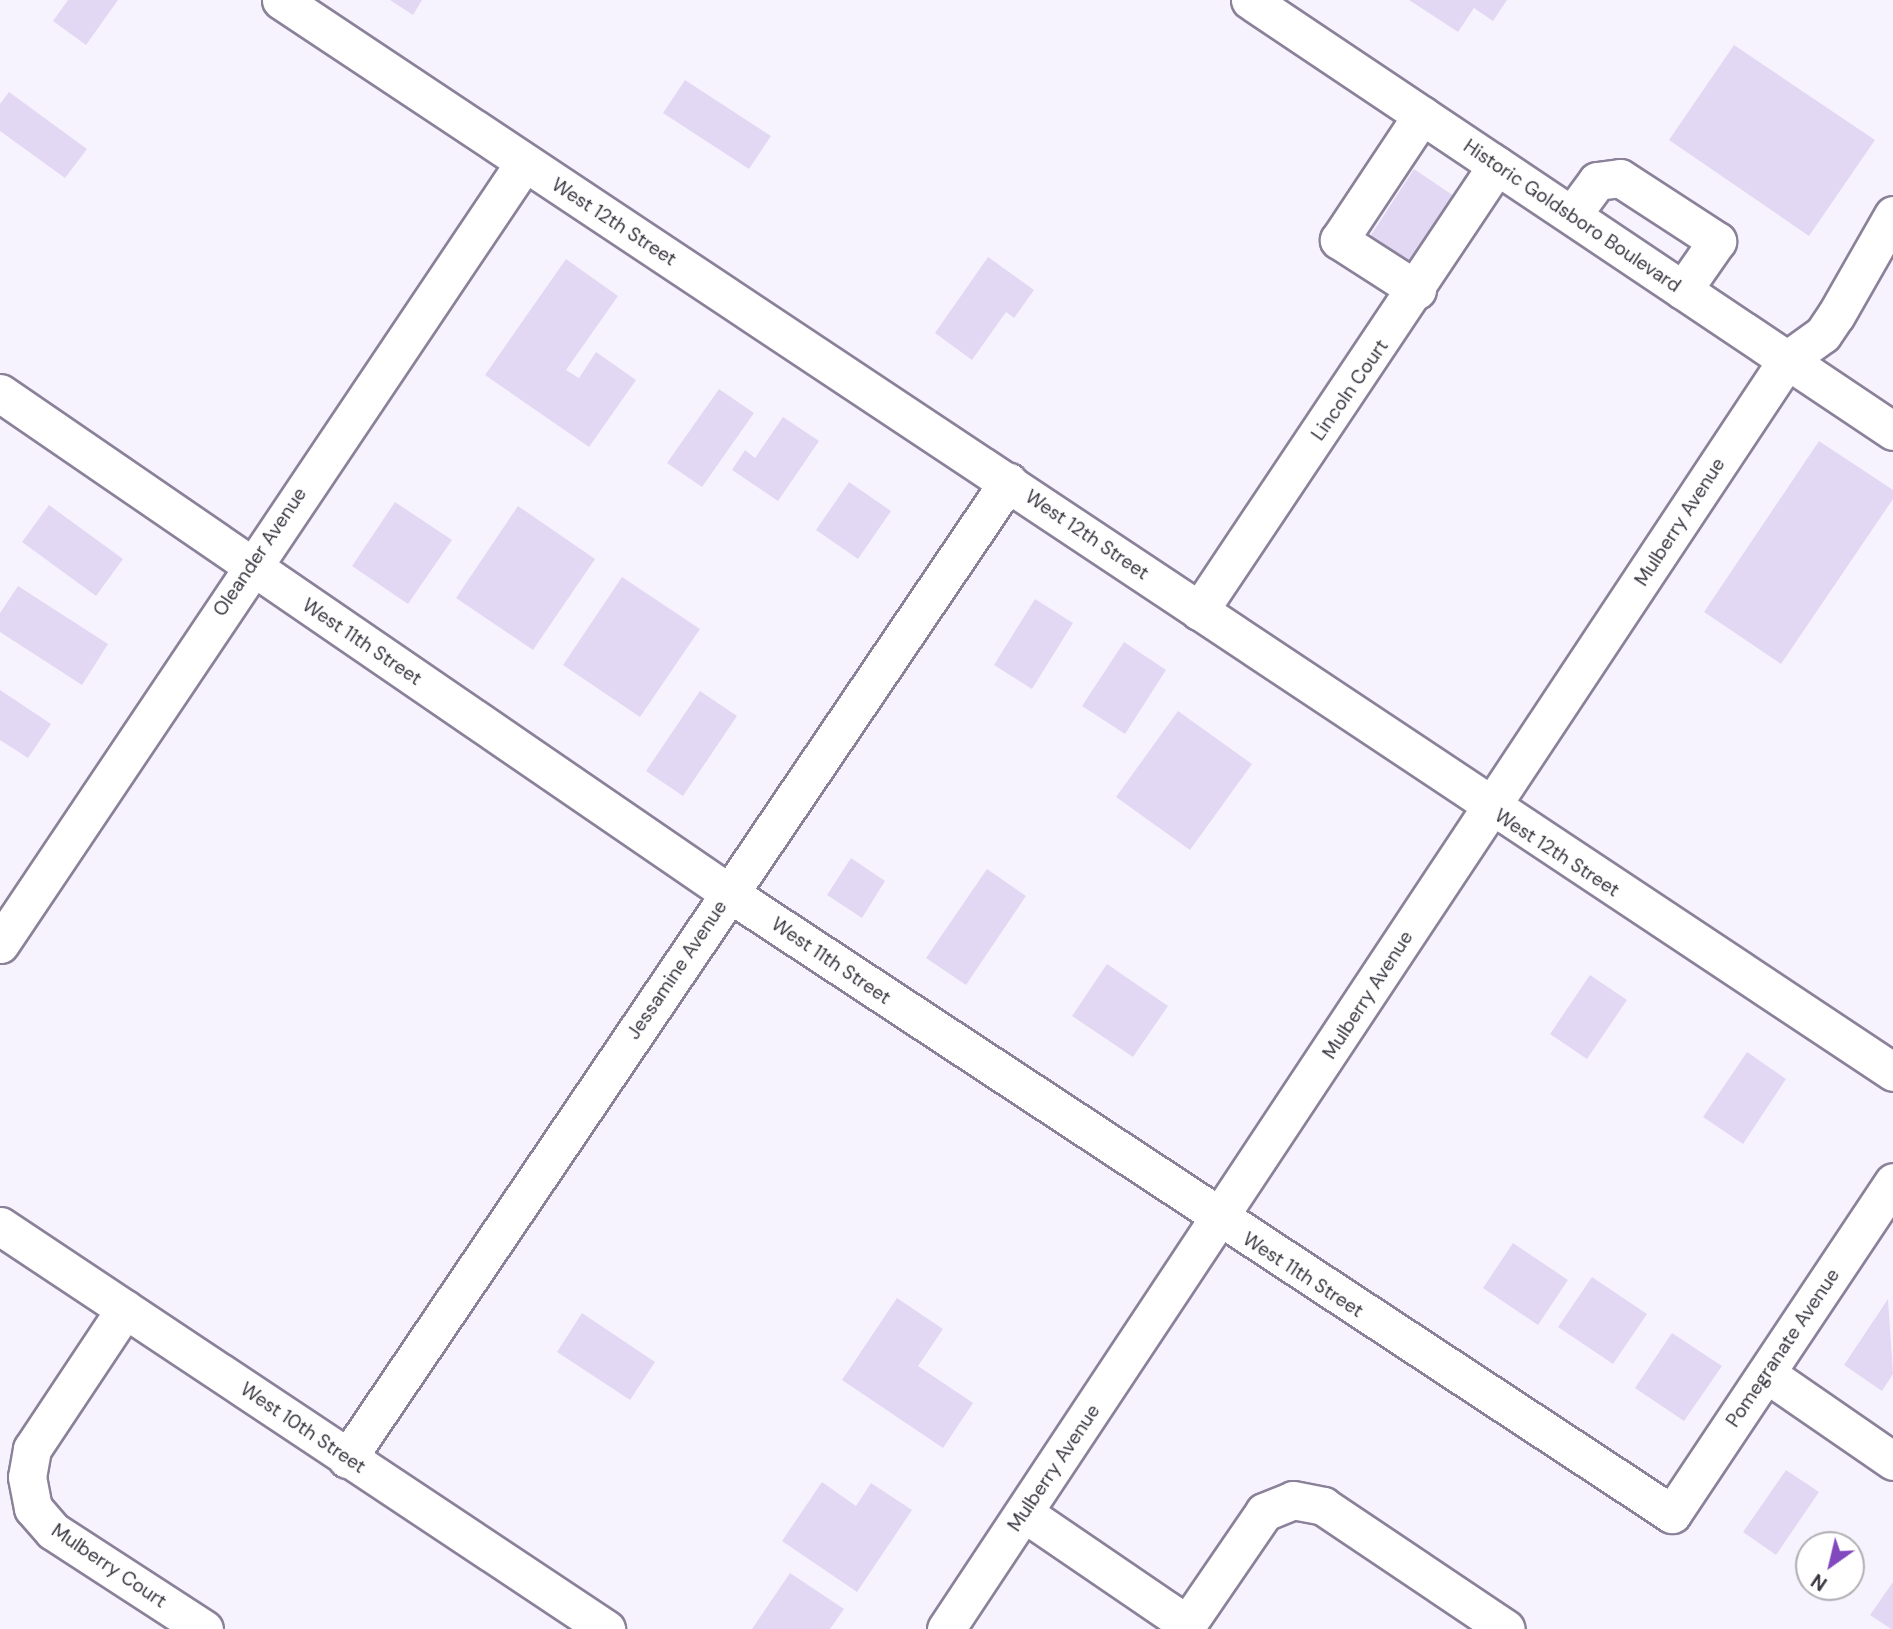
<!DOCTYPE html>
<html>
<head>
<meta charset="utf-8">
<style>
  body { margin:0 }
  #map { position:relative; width:1893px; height:1629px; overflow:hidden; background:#f7f3fe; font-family:"DM Sans",sans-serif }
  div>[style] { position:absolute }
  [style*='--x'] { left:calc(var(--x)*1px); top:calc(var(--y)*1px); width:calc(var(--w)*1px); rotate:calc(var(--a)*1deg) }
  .building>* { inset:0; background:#e3d8f3 }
  .roads { filter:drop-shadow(2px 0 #8b829a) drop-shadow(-2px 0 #8b829a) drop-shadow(0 2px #8b829a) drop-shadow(0 -2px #8b829a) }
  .minor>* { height:37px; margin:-18.5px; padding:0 18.5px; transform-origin:18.5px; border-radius:18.5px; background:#fff }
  span { translate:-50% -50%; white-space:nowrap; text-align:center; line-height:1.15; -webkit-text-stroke:5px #fff; paint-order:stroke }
  .street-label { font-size:19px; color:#3a3640 }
  .north { position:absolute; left:1795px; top:1531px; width:70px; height:70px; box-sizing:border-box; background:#fff; border:2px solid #b0afb3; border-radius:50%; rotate:214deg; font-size:19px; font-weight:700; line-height:28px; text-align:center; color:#3a3640 }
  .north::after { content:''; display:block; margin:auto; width:24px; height:32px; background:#8248be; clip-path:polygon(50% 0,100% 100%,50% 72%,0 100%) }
</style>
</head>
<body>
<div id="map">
  <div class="building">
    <div style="clip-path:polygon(68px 0,118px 0,86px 45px,53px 21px)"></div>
    <div style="clip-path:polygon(390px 0,422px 0,413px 15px)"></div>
    <div style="clip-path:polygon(1409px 0,1507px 0,1493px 21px,1474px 8px,1458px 32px)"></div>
    <div style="clip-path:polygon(1734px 45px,1875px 140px,1809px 236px,1669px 140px)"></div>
    <div style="clip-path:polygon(685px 80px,771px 136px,749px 169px,663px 113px)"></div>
    <div style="clip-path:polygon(9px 92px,87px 149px,65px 178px,0 131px,0 104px)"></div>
    <div style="clip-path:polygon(1414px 169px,1457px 198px,1412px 266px,1369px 238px)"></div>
    <div style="clip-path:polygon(988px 257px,1034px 290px,1014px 318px,1006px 312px,972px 360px,935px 333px)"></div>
    <div style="clip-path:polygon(566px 259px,618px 296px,566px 370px,579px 378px,596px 352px,636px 380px,589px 447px,485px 375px)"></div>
    <div style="clip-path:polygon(719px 389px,754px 413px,702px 487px,667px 463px)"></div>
    <div style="clip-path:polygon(783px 417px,819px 441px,778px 501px,732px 470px,745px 450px,755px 458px)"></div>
    <div style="clip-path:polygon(1819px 441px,1893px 490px,1893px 499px,1781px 664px,1704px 612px)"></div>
    <div style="clip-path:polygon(849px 482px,891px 511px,858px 559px,816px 530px)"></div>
    <div style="clip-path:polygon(395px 502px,452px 540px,408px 604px,352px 566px)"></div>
    <div style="clip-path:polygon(49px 505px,123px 559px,96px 596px,22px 542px)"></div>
    <div style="clip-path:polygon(518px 506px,595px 559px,533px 650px,456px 598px)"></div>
    <div style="clip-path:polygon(622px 577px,700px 629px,640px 717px,563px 665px)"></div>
    <div style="clip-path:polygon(18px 586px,108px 644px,82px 685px,0 632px,0 613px)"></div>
    <div style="clip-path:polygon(1035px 599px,1073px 623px,1032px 689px,994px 665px)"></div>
    <div style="clip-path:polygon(1124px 642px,1166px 670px,1125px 734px,1082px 706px)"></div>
    <div style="clip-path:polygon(0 690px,51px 724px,28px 758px,0 740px)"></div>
    <div style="clip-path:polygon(700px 691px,737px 716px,683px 796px,646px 771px)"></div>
    <div style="clip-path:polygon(1178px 711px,1252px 764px,1190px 850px,1116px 797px)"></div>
    <div style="clip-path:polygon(851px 858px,885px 881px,862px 918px,827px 895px)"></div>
    <div style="clip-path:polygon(987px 869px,1026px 896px,966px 985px,926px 958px)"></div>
    <div style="clip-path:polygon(1107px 964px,1168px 1006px,1133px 1057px,1072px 1016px)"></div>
    <div style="clip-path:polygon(1590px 975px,1627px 1000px,1587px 1059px,1550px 1034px)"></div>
    <div style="clip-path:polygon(1747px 1052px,1786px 1079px,1743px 1144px,1703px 1117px)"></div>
    <div style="clip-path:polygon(1513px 1243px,1568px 1280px,1538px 1325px,1483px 1288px)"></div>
    <div style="clip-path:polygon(1592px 1277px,1647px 1314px,1613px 1364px,1558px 1327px)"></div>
    <div style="clip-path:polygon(897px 1298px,943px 1329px,918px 1366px,973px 1403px,943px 1448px,842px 1380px)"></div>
    <div style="clip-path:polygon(1888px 1299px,1893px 1374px,1882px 1391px,1844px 1365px)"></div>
    <div style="clip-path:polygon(582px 1313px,655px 1362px,630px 1400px,557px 1352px)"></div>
    <div style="clip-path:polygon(1672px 1333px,1722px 1366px,1684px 1421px,1635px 1388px)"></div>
    <div style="clip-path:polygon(1786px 1470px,1819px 1492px,1776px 1555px,1743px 1532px)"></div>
    <div style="clip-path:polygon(822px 1482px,856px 1506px,871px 1483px,912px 1510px,857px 1592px,782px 1541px)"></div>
    <div style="clip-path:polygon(790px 1573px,844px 1609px,830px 1629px,752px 1629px)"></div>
    <div style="clip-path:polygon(1893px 1582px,1893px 1629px,1891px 1629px,1870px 1615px)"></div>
  </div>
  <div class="roads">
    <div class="minor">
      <div style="--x:281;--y:0;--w:1936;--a:33.62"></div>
      <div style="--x:1250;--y:0;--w:774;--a:33.83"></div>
      <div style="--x:1572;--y:215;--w:42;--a:-53.7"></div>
      <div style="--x:1597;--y:181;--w:23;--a:-7"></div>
      <div style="--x:1620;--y:178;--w:116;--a:33"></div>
      <div style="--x:1717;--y:241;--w:60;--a:124.8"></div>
      <div style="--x:1417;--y:290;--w:93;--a:-147.3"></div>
      <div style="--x:1339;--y:240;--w:150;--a:-56.4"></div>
      <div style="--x:0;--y:393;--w:884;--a:34.45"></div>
      <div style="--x:729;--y:893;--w:1129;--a:33.37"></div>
      <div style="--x:1672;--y:1514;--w:399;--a:-56.3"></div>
      <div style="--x:1199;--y:611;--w:536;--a:-56.25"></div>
      <div style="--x:0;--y:944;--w:940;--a:-56.14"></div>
      <div style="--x:0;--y:1226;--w:728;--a:33.62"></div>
      <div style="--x:125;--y:1309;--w:168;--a:123.6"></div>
      <div style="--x:32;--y:1449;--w:28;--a:100"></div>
      <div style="--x:27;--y:1477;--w:32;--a:79"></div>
      <div style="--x:33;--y:1508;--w:30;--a:49"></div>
      <div style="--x:53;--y:1531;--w:180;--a:33"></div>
      <div style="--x:1767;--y:1374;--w:153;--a:34.6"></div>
      <div style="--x:347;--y:1459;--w:1180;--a:-55.92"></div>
      <div style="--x:1024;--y:1513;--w:197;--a:34.3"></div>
      <div style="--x:946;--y:1629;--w:1522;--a:-56.47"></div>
      <div style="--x:1787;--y:360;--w:44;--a:-35.8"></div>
      <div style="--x:1823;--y:334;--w:23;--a:-56"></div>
      <div style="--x:1836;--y:315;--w:115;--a:-60.3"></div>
      <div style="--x:1184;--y:1629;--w:142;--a:-55.6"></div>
      <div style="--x:1264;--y:1512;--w:31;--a:-22"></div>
      <div style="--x:1293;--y:1500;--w:31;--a:11"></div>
      <div style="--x:1323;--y:1506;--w:220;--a:33.9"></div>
    </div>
  </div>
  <div class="street-label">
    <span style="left:1572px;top:216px;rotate:34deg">Historic Goldsboro Boulevard</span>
    <span style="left:614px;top:222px;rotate:33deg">West 12th Street</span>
    <span style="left:1350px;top:390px;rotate:-55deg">Lincoln Court</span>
    <span style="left:1680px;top:522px;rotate:-57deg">Mulberry Avenue</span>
    <span style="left:1087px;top:535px;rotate:34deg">West 12th Street</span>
    <span style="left:260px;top:552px;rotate:-56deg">Oleander Avenue</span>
    <span style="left:362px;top:642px;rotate:34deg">West 11th Street</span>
    <span style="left:1557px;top:853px;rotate:33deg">West 12th Street</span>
    <span style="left:831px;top:961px;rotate:34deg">West 11th Street</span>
    <span style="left:677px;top:970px;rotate:-56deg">Jessamine Avenue</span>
    <span style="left:1368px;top:995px;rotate:-57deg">Mulberry Avenue</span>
    <span style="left:1303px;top:1275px;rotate:33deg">West 11th Street</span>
    <span style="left:1783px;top:1348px;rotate:-56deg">Pomegranate Avenue</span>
    <span style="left:303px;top:1428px;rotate:34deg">West 10th Street</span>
    <span style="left:1054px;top:1468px;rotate:-56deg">Mulberry Avenue</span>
    <span style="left:109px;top:1566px;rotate:34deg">Mulberry Court</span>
  </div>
  <div class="north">N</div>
</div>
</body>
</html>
